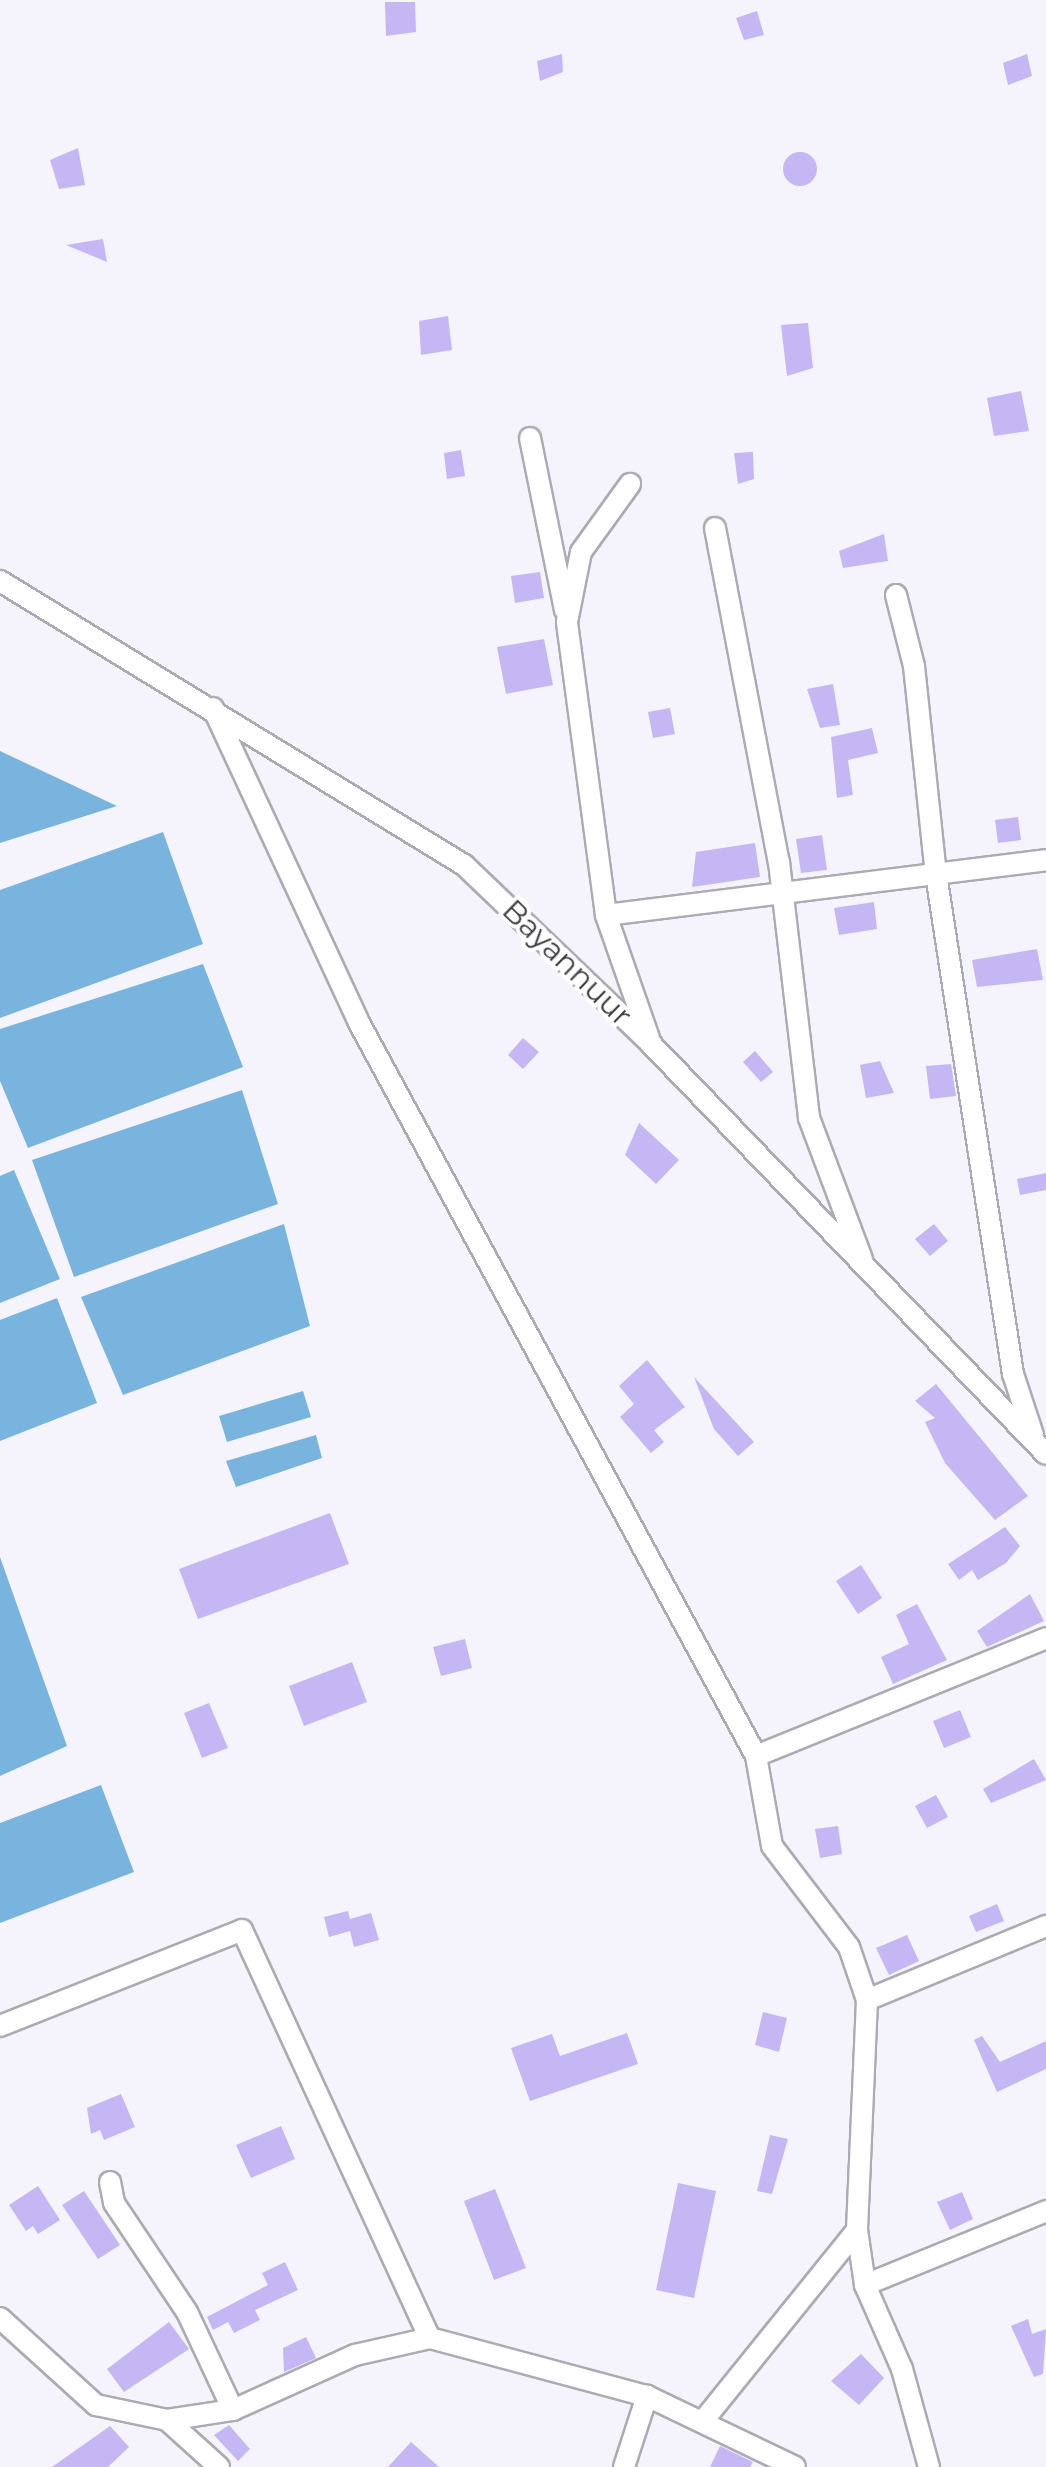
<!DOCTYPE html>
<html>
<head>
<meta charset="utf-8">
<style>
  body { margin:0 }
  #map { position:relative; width:1046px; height:2467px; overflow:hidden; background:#f5f4fc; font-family:Montserrat,sans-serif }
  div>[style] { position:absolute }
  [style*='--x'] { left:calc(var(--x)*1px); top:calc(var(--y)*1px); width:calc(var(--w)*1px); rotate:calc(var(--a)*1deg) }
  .water>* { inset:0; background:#79b4df }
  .building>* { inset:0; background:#c5b6f4 }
  .round { border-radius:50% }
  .roads { filter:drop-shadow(2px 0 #acaab2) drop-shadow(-2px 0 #acaab2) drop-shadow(0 2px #acaab2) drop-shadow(0 -2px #acaab2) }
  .minor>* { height:20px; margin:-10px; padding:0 10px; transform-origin:10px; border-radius:10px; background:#fff }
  span { translate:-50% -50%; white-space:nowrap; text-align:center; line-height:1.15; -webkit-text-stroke:8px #fff; paint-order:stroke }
  .street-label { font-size:30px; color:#3c3b3f }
</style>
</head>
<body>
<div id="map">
  <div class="water">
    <div style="clip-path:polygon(0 751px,117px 806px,0 843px)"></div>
    <div style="clip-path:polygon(163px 832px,203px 944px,0 1018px,0 890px)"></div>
    <div style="clip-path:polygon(203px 964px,243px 1067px,28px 1148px,0 1081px,0 1029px)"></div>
    <div style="clip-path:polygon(242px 1090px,278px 1204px,74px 1277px,32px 1160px)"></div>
    <div style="clip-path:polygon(14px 1170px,60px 1279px,0 1303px,0 1176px)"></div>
    <div style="clip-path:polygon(284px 1224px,310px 1326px,123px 1395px,81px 1297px)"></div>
    <div style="clip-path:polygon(57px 1298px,97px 1403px,0 1441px,0 1320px)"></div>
    <div style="clip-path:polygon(303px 1391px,311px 1417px,227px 1442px,219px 1416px)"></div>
    <div style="clip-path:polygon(316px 1435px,322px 1458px,236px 1487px,226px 1461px)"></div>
    <div style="clip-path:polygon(0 1557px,67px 1746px,0 1776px)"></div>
    <div style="clip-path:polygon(101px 1785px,134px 1872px,0 1923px,0 1823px)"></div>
  </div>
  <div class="building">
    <div style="clip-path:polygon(385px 2px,415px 2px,416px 32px,386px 36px)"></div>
    <div style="clip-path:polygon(757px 11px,764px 35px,744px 40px,736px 18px)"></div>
    <div style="clip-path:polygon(562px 54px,563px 72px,540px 81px,537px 61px)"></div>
    <div style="clip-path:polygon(1027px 54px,1032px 76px,1008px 85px,1003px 63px)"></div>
    <div style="clip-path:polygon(78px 148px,85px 185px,59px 189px,50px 160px)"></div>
    <div class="round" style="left:783px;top:152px;width:34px;height:34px"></div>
    <div style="clip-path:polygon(103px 239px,107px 262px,66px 245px)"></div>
    <div style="clip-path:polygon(448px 316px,452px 350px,421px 355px,419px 321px)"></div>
    <div style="clip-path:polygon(808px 323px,813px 368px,787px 376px,781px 325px)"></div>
    <div style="clip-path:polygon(1021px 391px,1029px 431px,994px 436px,987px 398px)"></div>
    <div style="clip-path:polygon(461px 450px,465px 476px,447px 479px,444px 453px)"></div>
    <div style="clip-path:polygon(753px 452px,754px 479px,738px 484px,734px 453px)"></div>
    <div style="clip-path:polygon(884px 534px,888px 561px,843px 568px,839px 551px)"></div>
    <div style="clip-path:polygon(540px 572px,544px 598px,515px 603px,511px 576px)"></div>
    <div style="clip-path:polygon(544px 639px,553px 685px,506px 694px,497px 647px)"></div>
    <div style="clip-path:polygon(833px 684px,840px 725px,820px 728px,807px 689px)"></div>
    <div style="clip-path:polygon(670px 708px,675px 734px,653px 738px,648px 712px)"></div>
    <div style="clip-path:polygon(872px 728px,878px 753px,848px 760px,853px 795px,837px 798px,831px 737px)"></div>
    <div style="clip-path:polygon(1018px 817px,1021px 840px,998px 843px,995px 820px)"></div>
    <div style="clip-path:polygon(822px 835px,827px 870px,801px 873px,796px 839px)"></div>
    <div style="clip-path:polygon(755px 843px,760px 877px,692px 887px,696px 852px)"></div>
    <div style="clip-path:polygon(874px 902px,877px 929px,839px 935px,834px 908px)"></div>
    <div style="clip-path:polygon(1037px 949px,1043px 980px,977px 987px,972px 960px)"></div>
    <div style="clip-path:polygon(523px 1038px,539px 1052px,523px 1069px,508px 1055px)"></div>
    <div style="clip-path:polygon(755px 1051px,773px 1072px,761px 1082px,743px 1062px)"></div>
    <div style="clip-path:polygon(880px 1061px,894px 1093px,866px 1098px,860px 1065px)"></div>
    <div style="clip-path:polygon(951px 1064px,956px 1096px,930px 1099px,926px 1066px)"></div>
    <div style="clip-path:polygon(639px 1123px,679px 1160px,656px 1184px,625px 1155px)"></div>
    <div style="clip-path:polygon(1046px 1173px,1046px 1190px,1020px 1195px,1017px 1179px)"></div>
    <div style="clip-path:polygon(934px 1224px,948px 1241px,930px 1256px,915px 1239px)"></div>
    <div style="clip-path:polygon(647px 1360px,685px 1407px,654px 1430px,664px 1442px,651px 1453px,620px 1417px,634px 1404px,619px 1386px)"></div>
    <div style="clip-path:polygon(694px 1377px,754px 1442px,738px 1456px,714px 1429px)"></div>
    <div style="clip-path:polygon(936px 1384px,1028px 1496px,995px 1520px,945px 1463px,925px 1422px,935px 1418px,915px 1401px)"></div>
    <div style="clip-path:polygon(330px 1513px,349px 1564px,198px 1619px,179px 1569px)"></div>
    <div style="clip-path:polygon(1005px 1527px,1020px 1546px,1006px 1563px,978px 1580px,972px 1570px,959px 1580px,948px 1564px)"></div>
    <div style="clip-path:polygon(861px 1565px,882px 1598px,858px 1614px,836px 1581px)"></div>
    <div style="clip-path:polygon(1030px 1594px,1044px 1621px,987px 1647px,977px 1631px)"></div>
    <div style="clip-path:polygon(917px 1604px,947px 1660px,893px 1684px,881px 1657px,909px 1644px,896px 1615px)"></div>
    <div style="clip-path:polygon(465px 1639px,472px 1668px,441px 1676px,433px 1647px)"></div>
    <div style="clip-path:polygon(352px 1662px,367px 1702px,304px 1726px,289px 1686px)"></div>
    <div style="clip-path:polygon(209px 1703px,228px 1748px,202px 1758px,184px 1713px)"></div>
    <div style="clip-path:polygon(960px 1710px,971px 1737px,944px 1748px,933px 1721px)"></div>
    <div style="clip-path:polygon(1034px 1759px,1046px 1780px,991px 1803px,983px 1789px)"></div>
    <div style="clip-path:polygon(936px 1795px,948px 1817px,927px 1828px,915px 1806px)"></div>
    <div style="clip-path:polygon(838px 1826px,842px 1854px,820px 1858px,815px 1829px)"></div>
    <div style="clip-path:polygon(997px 1904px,1004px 1921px,976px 1932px,969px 1916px)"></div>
    <div style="clip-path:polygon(348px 1911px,350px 1919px,371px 1913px,379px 1940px,354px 1947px,350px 1931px,329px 1937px,324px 1917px)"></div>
    <div style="clip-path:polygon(907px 1935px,919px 1961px,889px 1975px,876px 1948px)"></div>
    <div style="clip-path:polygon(763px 2012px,787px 2018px,779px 2052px,755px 2045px)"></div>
    <div style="clip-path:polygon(627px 2033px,638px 2064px,530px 2101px,511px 2048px,552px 2034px,560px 2056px)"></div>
    <div style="clip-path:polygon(982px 2036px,1000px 2062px,1046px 2041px,1046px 2069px,997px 2092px,974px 2040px)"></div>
    <div style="clip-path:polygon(121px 2094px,135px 2127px,104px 2140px,100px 2130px,91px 2134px,87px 2108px)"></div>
    <div style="clip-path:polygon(281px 2126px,295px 2159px,251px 2178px,236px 2145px)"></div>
    <div style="clip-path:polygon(770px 2135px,788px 2139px,772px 2194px,757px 2191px)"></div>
    <div style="clip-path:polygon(678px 2183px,716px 2191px,694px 2298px,656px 2290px)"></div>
    <div style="clip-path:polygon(38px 2186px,60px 2220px,38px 2234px,33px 2226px,26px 2231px,9px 2205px)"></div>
    <div style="clip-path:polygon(495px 2189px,526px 2268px,494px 2280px,464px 2201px)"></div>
    <div style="clip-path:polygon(84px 2191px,120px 2245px,98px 2259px,62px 2205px)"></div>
    <div style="clip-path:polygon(962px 2192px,973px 2219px,950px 2230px,937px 2202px)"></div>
    <div style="clip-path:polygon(285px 2262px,298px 2290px,255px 2310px,260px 2320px,234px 2333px,228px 2322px,213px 2330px,207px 2317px,268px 2285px,262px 2273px)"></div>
    <div style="clip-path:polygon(1028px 2319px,1032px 2334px,1046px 2329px,1043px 2374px,1034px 2377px,1011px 2326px)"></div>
    <div style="clip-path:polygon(169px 2322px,189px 2349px,124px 2392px,107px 2369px)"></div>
    <div style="clip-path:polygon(306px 2337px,316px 2358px,284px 2372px,283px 2348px)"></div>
    <div style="clip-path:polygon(861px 2354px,884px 2378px,859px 2405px,831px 2381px)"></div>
    <div style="clip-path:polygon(229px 2425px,250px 2449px,238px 2461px,214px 2435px)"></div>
    <div style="clip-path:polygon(110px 2426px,129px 2447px,108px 2467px,52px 2467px)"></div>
    <div style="clip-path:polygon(411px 2442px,439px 2467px,388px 2467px)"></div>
    <div style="clip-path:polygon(720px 2446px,753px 2462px,750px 2467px,710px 2467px)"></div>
  </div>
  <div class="roads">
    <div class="minor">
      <div style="--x:530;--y:438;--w:176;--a:78.5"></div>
      <div style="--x:715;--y:528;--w:340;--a:79.2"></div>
      <div style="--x:779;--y:862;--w:258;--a:83.3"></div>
      <div style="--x:809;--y:1118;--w:151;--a:69.4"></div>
      <div style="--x:0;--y:581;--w:544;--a:31.47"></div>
      <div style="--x:464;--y:865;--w:259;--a:43.7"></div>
      <div style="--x:651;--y:1044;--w:569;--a:46.07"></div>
      <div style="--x:896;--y:595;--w:73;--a:75.8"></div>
      <div style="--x:914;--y:666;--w:209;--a:84"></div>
      <div style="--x:936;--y:874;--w:506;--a:81.25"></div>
      <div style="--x:1013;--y:1374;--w:64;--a:71.8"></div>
      <div style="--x:213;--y:708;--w:345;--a:65.1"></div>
      <div style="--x:358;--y:1021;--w:836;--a:61.56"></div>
      <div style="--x:756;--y:1756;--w:91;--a:79.9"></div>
      <div style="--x:772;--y:1846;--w:127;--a:52.7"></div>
      <div style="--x:849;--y:1947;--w:56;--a:71.2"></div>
      <div style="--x:867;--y:2000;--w:230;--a:92.5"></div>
      <div style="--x:857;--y:2230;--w:56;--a:81.7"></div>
      <div style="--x:865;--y:2285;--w:92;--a:66.2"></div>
      <div style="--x:902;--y:2369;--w:102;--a:74.6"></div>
      <div style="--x:606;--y:915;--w:296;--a:-97.6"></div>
      <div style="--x:567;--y:622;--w:71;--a:-78.7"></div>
      <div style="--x:581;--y:552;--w:84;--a:-54.2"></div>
      <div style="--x:649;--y:1038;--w:130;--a:-109.3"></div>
      <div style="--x:606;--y:915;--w:443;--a:-7.1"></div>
      <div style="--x:756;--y:1756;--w:313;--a:-22.1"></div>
      <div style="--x:867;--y:2000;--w:194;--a:-22.5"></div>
      <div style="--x:0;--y:2026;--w:260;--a:-21.6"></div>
      <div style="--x:242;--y:1930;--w:449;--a:65.3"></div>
      <div style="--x:430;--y:2338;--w:225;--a:15"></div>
      <div style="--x:647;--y:2396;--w:164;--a:25.6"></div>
      <div style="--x:110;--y:2182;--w:21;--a:79"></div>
      <div style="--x:114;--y:2203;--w:131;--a:56.2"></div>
      <div style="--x:187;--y:2312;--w:108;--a:64.9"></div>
      <div style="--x:865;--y:2285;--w:196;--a:-22.2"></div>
      <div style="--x:0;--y:2318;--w:130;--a:42.2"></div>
      <div style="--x:96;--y:2405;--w:73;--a:11.9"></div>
      <div style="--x:167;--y:2420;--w:70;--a:42.1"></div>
      <div style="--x:167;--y:2420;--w:67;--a:-8.6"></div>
      <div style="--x:233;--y:2410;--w:134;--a:-24.3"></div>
      <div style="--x:355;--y:2355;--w:77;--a:-12.8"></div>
      <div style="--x:703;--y:2421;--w:245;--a:-51.1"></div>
      <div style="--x:624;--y:2467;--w:75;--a:-72.1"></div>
    </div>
  </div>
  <div class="street-label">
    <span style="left:567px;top:963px;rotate:44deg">Bayannuur</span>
  </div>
</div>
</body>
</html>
